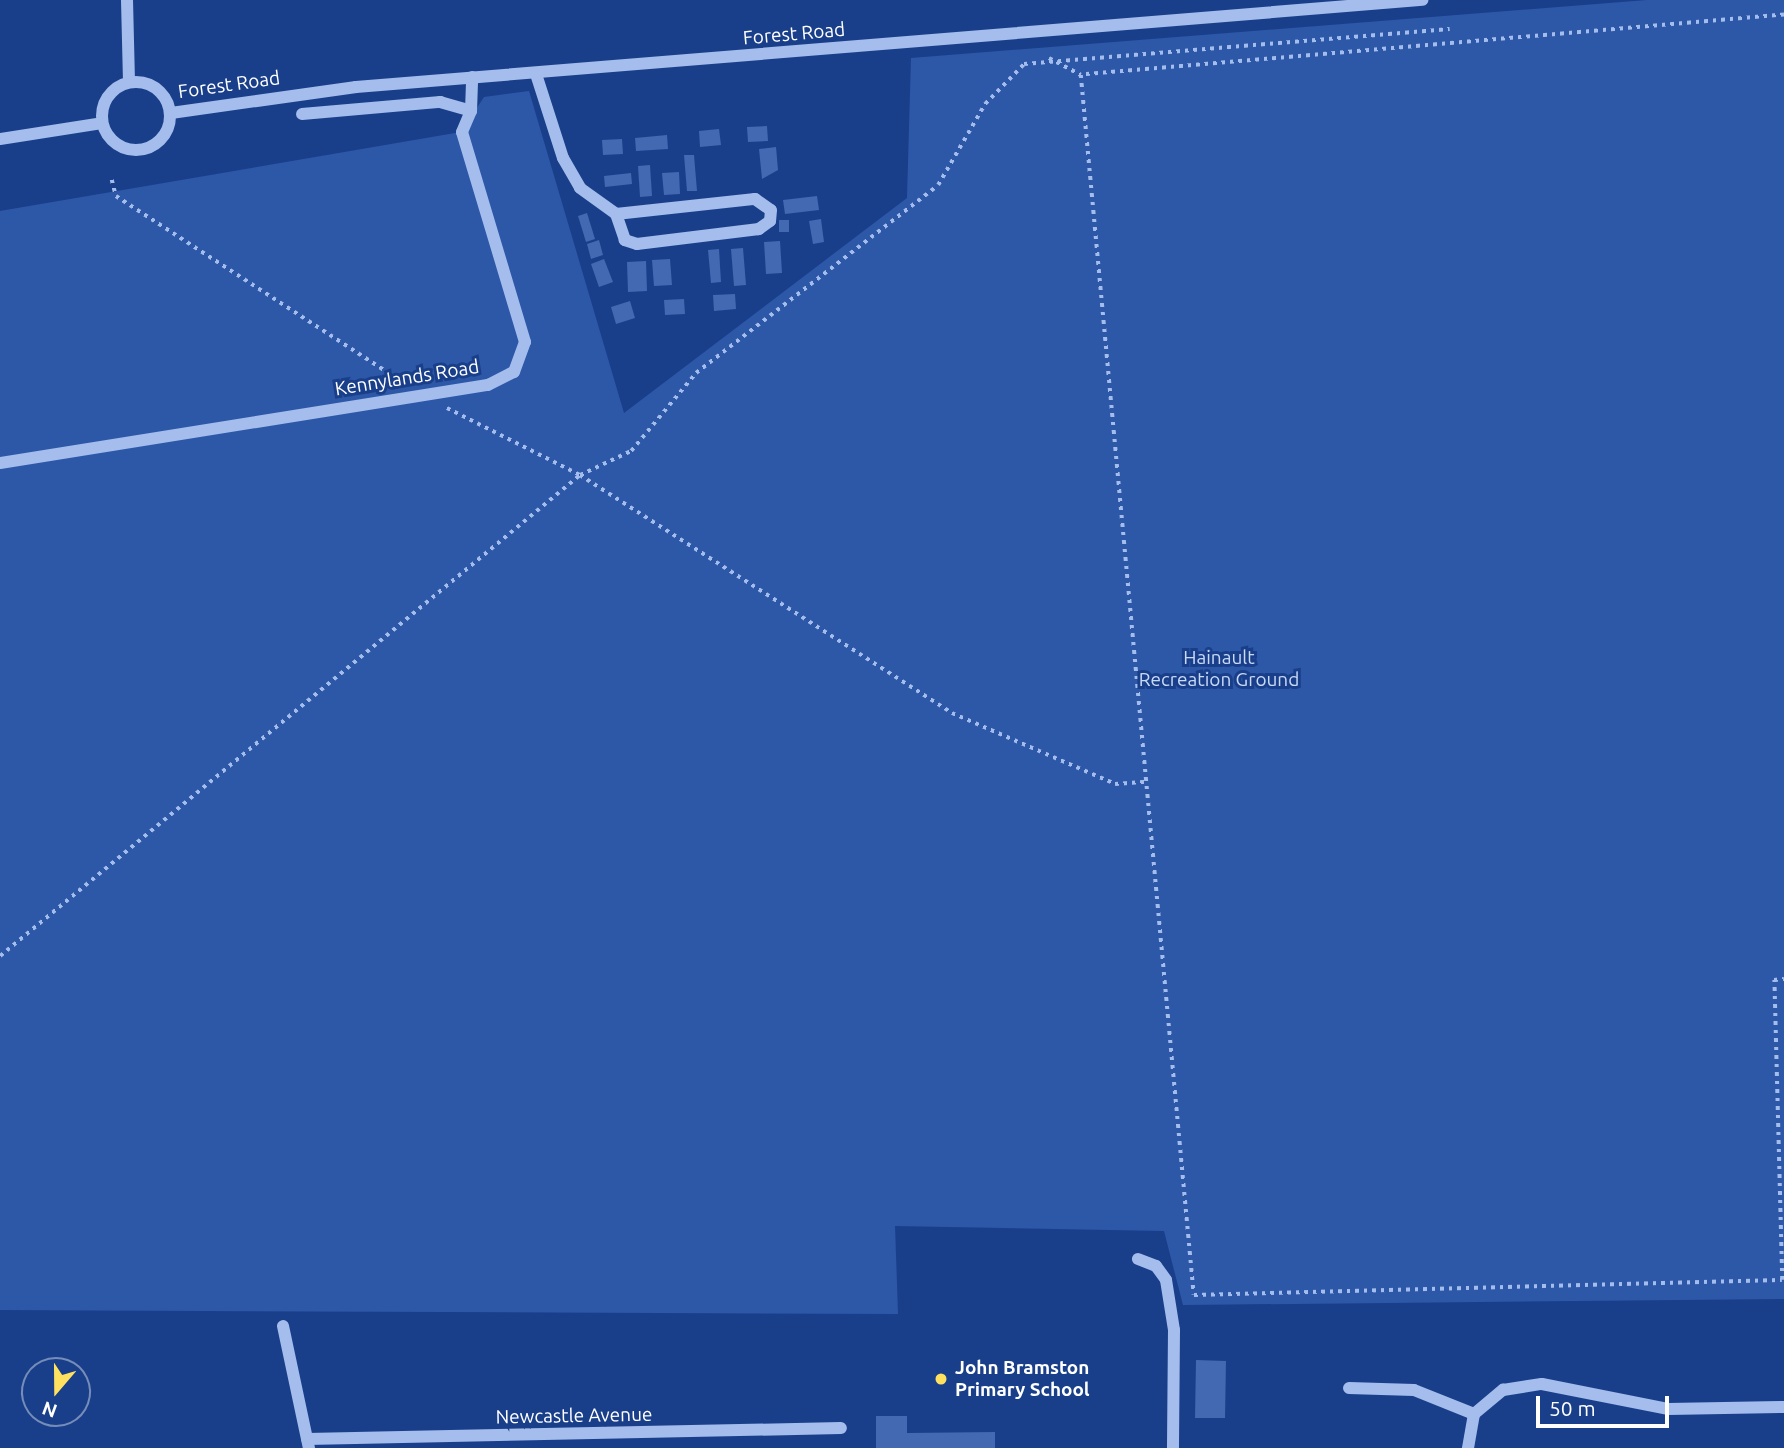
<!DOCTYPE html>
<html>
<head>
<meta charset="utf-8">
<style>
  body { margin:0 }
  #map { position:relative; width:1784px; height:1448px; overflow:hidden; background:#1a3f8a; font-family:Ubuntu,sans-serif }
  div>[style] { position:absolute }
  [style*='--x'] { left:calc(var(--x)*1px); top:calc(var(--y)*1px); width:calc(var(--w)*1px); rotate:calc(var(--a)*1deg) }
  .green>* { inset:0; background:#2d58a8 }
  .building>* { inset:0; background:#4369b2 }
  .path>* { height:3.5px; margin-top:-1.75px; transform-origin:0; background:repeating-linear-gradient(90deg,#a4bded 0 3.5px,transparent 0 8.5px) }
  .minor>* { height:12px; margin:-6px; padding:0 6px; transform-origin:6px; border-radius:6px; background:#a4bded }
  .minor>.ring { margin:-6px; padding:0; box-sizing:content-box; background:none; border:12px solid #a4bded; border-radius:50% }
  .dots>* { width:19px; height:19px; translate:-50% -50%; box-sizing:border-box; border:4px solid #1a3f8a; border-radius:50% }
  span { translate:-50% -50%; white-space:nowrap; text-align:center; line-height:1.15; -webkit-text-stroke:6px #1a3f8a; paint-order:stroke }
  .street-label { font-size:19px; color:#fff }
  .park-label { font-size:19px; color:#c9daf9 }
  .poi-label { font-size:19px; color:#fff; font-weight:700 }
  .left { translate:0 -50%; text-align:left }
  .north { position:absolute; left:21px; top:1357px; width:70px; height:70px; box-sizing:border-box; background:#1a3f8a; border:2px solid #768cb9; border-radius:50%; rotate:200deg; font-size:19px; font-weight:700; line-height:28px; text-align:center; color:#fff }
  .north::after { content:''; display:block; margin:auto; width:24px; height:32px; background:#ffe160; clip-path:polygon(50% 0,100% 100%,50% 72%,0 100%) }
  .scale { position:absolute; left:1536px; top:1396px; width:133px; height:32px; box-sizing:border-box; border:4px solid #fff; border-top:0; padding-left:9px; font-size:21px; line-height:24px; white-space:nowrap; color:#fff; -webkit-text-stroke:5px #1a3f8a; paint-order:stroke }
</style>
</head>
<body>
<div id="map">
  <div class="green">
    <div style="clip-path:polygon(1647px 0,1784px 0,1784px 1299px,1183px 1305px,1164px 1231px,895px 1226px,898px 1314px,0 1310px,0 211px,461px 132px,484px 97px,529px 91px,624px 413px,907px 198px,911px 58px)"></div>
  </div>
  <div class="building">
    <div style="clip-path:polygon(767px 126px,768px 141px,748px 142px,747px 127px)"></div>
    <div style="clip-path:polygon(719px 129px,721px 145px,700px 147px,699px 131px)"></div>
    <div style="clip-path:polygon(667px 135px,668px 149px,636px 151px,635px 138px)"></div>
    <div style="clip-path:polygon(622px 139px,623px 154px,603px 155px,602px 140px)"></div>
    <div style="clip-path:polygon(776px 147px,778px 170px,762px 179px,759px 149px)"></div>
    <div style="clip-path:polygon(684px 155px,694px 155px,697px 191px,687px 191px)"></div>
    <div style="clip-path:polygon(650px 165px,652px 196px,640px 197px,638px 166px)"></div>
    <div style="clip-path:polygon(679px 172px,680px 194px,664px 195px,662px 173px)"></div>
    <div style="clip-path:polygon(631px 173px,632px 184px,605px 187px,604px 176px)"></div>
    <div style="clip-path:polygon(817px 196px,819px 210px,785px 214px,783px 200px)"></div>
    <div style="clip-path:polygon(587px 213px,595px 239px,586px 242px,578px 216px)"></div>
    <div style="clip-path:polygon(821px 219px,824px 242px,813px 244px,809px 221px)"></div>
    <div style="clip-path:polygon(779px 220px,789px 220px,789px 232px,779px 232px)"></div>
    <div style="clip-path:polygon(599px 240px,603px 255px,591px 259px,587px 244px)"></div>
    <div style="clip-path:polygon(780px 241px,782px 273px,766px 274px,764px 242px)"></div>
    <div style="clip-path:polygon(743px 248px,746px 285px,734px 286px,731px 249px)"></div>
    <div style="clip-path:polygon(719px 249px,721px 282px,711px 283px,708px 250px)"></div>
    <div style="clip-path:polygon(604px 259px,613px 282px,599px 287px,591px 264px)"></div>
    <div style="clip-path:polygon(670px 259px,672px 285px,654px 286px,652px 260px)"></div>
    <div style="clip-path:polygon(646px 261px,647px 291px,628px 292px,627px 262px)"></div>
    <div style="clip-path:polygon(735px 294px,736px 309px,714px 311px,713px 295px)"></div>
    <div style="clip-path:polygon(684px 299px,685px 314px,665px 315px,664px 300px)"></div>
    <div style="clip-path:polygon(630px 301px,635px 318px,616px 324px,611px 307px)"></div>
    <div style="clip-path:polygon(1196px 1360px,1226px 1361px,1225px 1418px,1195px 1418px)"></div>
    <div style="clip-path:polygon(876px 1416px,907px 1416px,907px 1433px,995px 1432px,995px 1448px,876px 1448px)"></div>
  </div>
  <div class="path">
    <div style="--x:1784;--y:15;--w:706;--a:175.12"></div>
    <div style="--x:1081;--y:75;--w:1225;--a:84.71"></div>
    <div style="--x:1194;--y:1295;--w:588;--a:-1.46"></div>
    <div style="--x:1782;--y:1280;--w:300;--a:-91.5"></div>
    <div style="--x:1774;--y:980;--w:10;--a:-6"></div>
    <div style="--x:1049;--y:58;--w:36;--a:28"></div>
    <div style="--x:112;--y:180;--w:16;--a:76"></div>
    <div style="--x:116;--y:196;--w:343;--a:33"></div>
    <div style="--x:447;--y:408;--w:149;--a:26.7"></div>
    <div style="--x:580;--y:475;--w:56;--a:-25.2"></div>
    <div style="--x:631;--y:451;--w:102;--a:-50.2"></div>
    <div style="--x:696;--y:373;--w:306;--a:-37.8"></div>
    <div style="--x:938;--y:185;--w:94;--a:-59.9"></div>
    <div style="--x:985;--y:104;--w:56;--a:-45.7"></div>
    <div style="--x:1024;--y:64;--w:427;--a:-4.7"></div>
    <div style="--x:0;--y:956;--w:753;--a:-39.67"></div>
    <div style="--x:580;--y:475;--w:442;--a:32.6"></div>
    <div style="--x:952;--y:713;--w:178;--a:23.5"></div>
    <div style="--x:1115;--y:784;--w:31;--a:-4"></div>
  </div>
  <div class="minor">
    <div style="--x:127;--y:0;--w:82;--a:88.6"></div>
    <div style="--x:536;--y:74;--w:88;--a:72.2"></div>
    <div style="--x:563;--y:158;--w:34;--a:60"></div>
    <div style="--x:580;--y:188;--w:44;--a:35.8"></div>
    <div style="--x:616;--y:214;--w:140;--a:-6.2"></div>
    <div style="--x:755;--y:199;--w:19;--a:35"></div>
    <div style="--x:771;--y:210;--w:11;--a:95"></div>
    <div style="--x:770;--y:221;--w:14;--a:144"></div>
    <div style="--x:759;--y:229;--w:123;--a:173"></div>
    <div style="--x:637;--y:244;--w:13;--a:-162"></div>
    <div style="--x:625;--y:240;--w:28;--a:-109"></div>
    <div class="ring" style="left:102px;top:82px;width:56px;height:56px"></div>
    <div style="--x:171;--y:113;--w:187;--a:-8"></div>
    <div style="--x:356;--y:87;--w:1070;--a:-4.67"></div>
    <div style="--x:302;--y:114;--w:139;--a:-5"></div>
    <div style="--x:440;--y:102;--w:32;--a:16"></div>
    <div style="--x:0;--y:139;--w:103;--a:-8.9"></div>
    <div style="--x:0;--y:463;--w:494;--a:-9.1"></div>
    <div style="--x:488;--y:385;--w:29;--a:-27"></div>
    <div style="--x:514;--y:372;--w:32;--a:-70"></div>
    <div style="--x:525;--y:342;--w:219;--a:-106.7"></div>
    <div style="--x:462;--y:132;--w:23;--a:-67"></div>
    <div style="--x:471;--y:111;--w:34;--a:-88"></div>
    <div style="--x:1138;--y:1259;--w:19;--a:21"></div>
    <div style="--x:1156;--y:1266;--w:17;--a:54"></div>
    <div style="--x:1166;--y:1280;--w:51;--a:80.9"></div>
    <div style="--x:1174;--y:1330;--w:118;--a:90.5"></div>
    <div style="--x:283;--y:1326;--w:125;--a:78"></div>
    <div style="--x:1349;--y:1388;--w:65;--a:1.8"></div>
    <div style="--x:1414;--y:1390;--w:65;--a:21.8"></div>
    <div style="--x:307;--y:1439;--w:534;--a:-1.18"></div>
    <div style="--x:1468;--y:1448;--w:35;--a:-80"></div>
    <div style="--x:1474;--y:1414;--w:38;--a:-40"></div>
    <div style="--x:1503;--y:1390;--w:39;--a:-9"></div>
    <div style="--x:1542;--y:1384;--w:128;--a:11.2"></div>
    <div style="--x:1668;--y:1409;--w:116;--a:-1"></div>
  </div>
  <div class="dots">
    <div style="left:941px;top:1379px;background:#ffe160"></div>
  </div>
  <div class="street-label">
    <span style="left:794px;top:34px;rotate:-5deg">Forest Road</span>
    <span style="left:229px;top:85px;rotate:-8deg">Forest Road</span>
    <span style="left:407px;top:378px;rotate:-9deg">Kennylands Road</span>
    <span style="left:574px;top:1416px;rotate:-1deg">Newcastle Avenue</span>
  </div>
  <div class="park-label">
    <span style="left:1219px;top:669px">Hainault<br>Recreation Ground</span>
  </div>
  <div class="poi-label">
    <span class="left" style="left:955px;top:1379px">John Bramston<br>Primary School</span>
  </div>
  <div class="north">N</div>
  <div class="scale">50 m</div>
</div>
</body>
</html>
